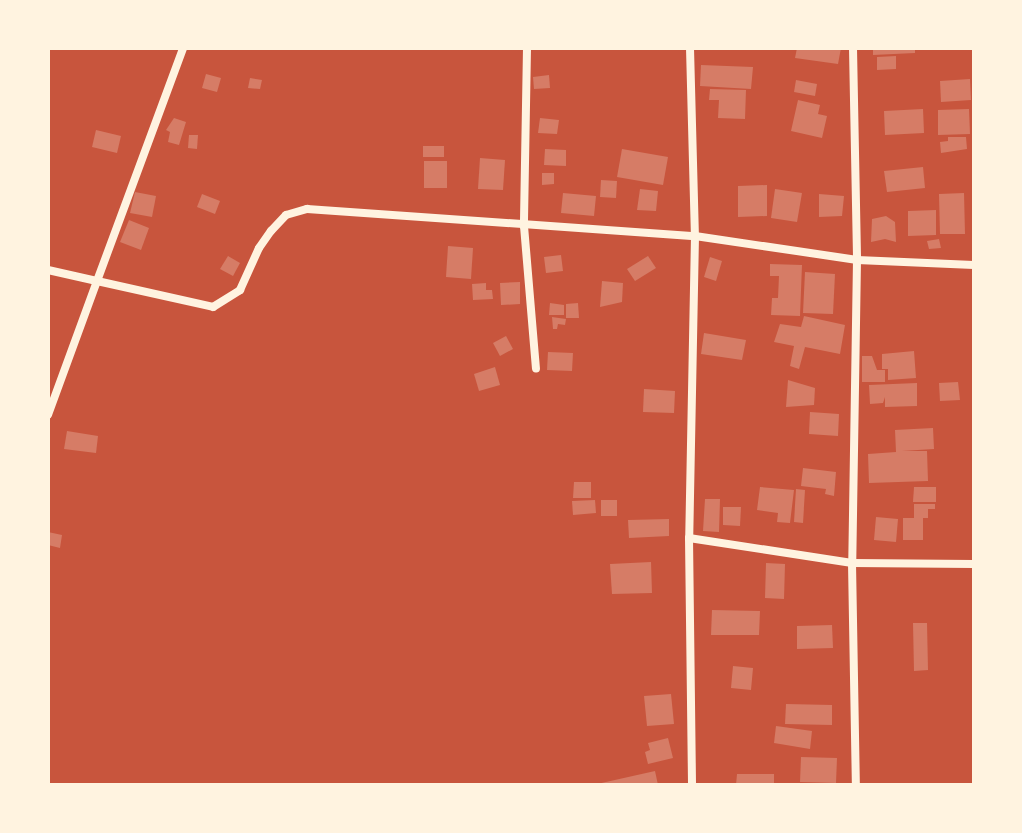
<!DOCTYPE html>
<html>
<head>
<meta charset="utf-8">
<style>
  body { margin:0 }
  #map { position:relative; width:1022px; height:833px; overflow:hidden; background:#c8553d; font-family:"Golos Text",sans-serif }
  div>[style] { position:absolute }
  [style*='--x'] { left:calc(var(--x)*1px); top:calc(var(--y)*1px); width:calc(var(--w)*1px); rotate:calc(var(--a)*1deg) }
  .building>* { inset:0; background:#d67c66 }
  .minor>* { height:8px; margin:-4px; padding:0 4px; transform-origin:4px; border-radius:4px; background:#fff3e0 }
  span { translate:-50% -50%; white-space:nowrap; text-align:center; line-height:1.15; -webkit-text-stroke:6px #fff3e0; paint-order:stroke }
  .frame { position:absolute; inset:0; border:50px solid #fff3e0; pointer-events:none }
</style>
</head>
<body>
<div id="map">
  <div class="building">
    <div style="clip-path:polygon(797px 48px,841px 48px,838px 64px,795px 58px)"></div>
    <div style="clip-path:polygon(873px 48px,915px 48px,915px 53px,873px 55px)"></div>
    <div style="clip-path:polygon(896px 56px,896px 69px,877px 70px,877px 57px)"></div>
    <div style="clip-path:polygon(701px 65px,753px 67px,751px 89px,700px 86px)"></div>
    <div style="clip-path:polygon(206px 74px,221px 78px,217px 92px,202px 88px)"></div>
    <div style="clip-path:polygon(549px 75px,550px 88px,534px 89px,533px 77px)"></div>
    <div style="clip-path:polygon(250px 78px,262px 80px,260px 89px,248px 88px)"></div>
    <div style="clip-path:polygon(970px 79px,971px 100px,941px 102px,940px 81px)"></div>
    <div style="clip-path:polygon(796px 80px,817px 84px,815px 96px,794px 92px)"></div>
    <div style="clip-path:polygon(710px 89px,746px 90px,745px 119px,718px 118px,719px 100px,709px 100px)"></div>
    <div style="clip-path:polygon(798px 100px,820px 105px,818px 114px,827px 116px,822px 138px,791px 131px)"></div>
    <div style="clip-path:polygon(923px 109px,924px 133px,885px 135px,884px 111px)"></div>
    <div style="clip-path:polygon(969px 109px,970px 134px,938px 135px,938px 110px)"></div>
    <div style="clip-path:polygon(174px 118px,186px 122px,179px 145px,168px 142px,170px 132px,166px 130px)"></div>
    <div style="clip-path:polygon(540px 118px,559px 120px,557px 134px,538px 133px)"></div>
    <div style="clip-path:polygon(96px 130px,121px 136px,117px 153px,92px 147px)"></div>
    <div style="clip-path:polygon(189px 135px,198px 135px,197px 149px,188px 148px)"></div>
    <div style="clip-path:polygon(948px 137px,966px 137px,967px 149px,941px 153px,940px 142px,948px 141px)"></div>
    <div style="clip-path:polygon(423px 146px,444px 146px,444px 157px,423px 157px)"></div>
    <div style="clip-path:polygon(545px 149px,566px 150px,566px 166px,544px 165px)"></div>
    <div style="clip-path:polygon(622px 149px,668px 157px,663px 185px,617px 177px)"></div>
    <div style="clip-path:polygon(480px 158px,505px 160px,503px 190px,478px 189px)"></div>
    <div style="clip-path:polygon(424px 161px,447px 161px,447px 188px,424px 188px)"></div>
    <div style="clip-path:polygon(923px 167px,925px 188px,887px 192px,884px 171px)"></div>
    <div style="clip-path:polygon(542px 173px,554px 173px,554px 184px,542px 185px)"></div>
    <div style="clip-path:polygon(601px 180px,617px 181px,616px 198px,600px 197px)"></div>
    <div style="clip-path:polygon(767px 185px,767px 216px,738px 217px,738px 186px)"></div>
    <div style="clip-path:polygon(640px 189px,658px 191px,656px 211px,637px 210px)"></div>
    <div style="clip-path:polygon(775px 189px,802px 193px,797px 222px,771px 218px)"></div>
    <div style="clip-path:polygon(135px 192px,156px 196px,152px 217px,130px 213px)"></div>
    <div style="clip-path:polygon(563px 193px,596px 196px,594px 216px,561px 213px)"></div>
    <div style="clip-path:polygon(964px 193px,965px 234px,940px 234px,939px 194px)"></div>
    <div style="clip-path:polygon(202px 194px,220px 201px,215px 214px,197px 207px)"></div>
    <div style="clip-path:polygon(819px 194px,844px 196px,842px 216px,819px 217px)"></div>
    <div style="clip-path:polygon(936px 210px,936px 235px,908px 236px,908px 211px)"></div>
    <div style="clip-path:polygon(886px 216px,895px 222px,896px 242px,885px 239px,871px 242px,872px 219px)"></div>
    <div style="clip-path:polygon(129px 220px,149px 228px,141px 250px,120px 242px)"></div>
    <div style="clip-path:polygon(939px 239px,941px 248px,929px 249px,927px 241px)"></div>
    <div style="clip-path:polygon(448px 246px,473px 248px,471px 279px,446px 277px)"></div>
    <div style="clip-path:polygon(561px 255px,563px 271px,546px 273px,544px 257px)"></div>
    <div style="clip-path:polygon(228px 256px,240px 263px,233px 276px,220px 269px)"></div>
    <div style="clip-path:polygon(648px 256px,656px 268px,635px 281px,627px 269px)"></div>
    <div style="clip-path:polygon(710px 257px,722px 261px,716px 281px,704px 277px)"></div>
    <div style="clip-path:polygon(770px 264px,802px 265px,800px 316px,771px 315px,772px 298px,778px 298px,779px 276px,770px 276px)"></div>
    <div style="clip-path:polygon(805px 272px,835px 274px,833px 314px,803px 313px)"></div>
    <div style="clip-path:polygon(602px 281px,623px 283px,622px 302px,600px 307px)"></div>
    <div style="clip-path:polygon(520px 282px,520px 304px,501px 305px,500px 283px)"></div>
    <div style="clip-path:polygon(486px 283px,486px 290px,492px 290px,493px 299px,473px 300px,472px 284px)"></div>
    <div style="clip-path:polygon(550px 303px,564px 305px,564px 315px,549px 315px)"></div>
    <div style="clip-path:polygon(578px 303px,579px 318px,566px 318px,566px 304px)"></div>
    <div style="clip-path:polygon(804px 316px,845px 325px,840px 354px,805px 347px,799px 369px,790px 366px,794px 346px,774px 342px,780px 324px,801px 327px)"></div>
    <div style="clip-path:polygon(552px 317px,566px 319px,565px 325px,558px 324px,557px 329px,553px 329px)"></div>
    <div style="clip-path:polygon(704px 333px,746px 340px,742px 360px,701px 354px)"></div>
    <div style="clip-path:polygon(506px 336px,513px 349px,500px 356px,493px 343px)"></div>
    <div style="clip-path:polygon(914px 351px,916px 378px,888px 380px,888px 369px,882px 369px,882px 354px)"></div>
    <div style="clip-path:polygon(548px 352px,573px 353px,572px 371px,547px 370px)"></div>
    <div style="clip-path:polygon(862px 356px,872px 356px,877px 370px,885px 370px,885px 382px,862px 382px)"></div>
    <div style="clip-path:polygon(495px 367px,500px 385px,479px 391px,474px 374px)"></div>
    <div style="clip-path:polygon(788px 380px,815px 388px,814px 405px,786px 407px)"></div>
    <div style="clip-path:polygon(958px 382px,960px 400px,940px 401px,939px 383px)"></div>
    <div style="clip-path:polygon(917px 383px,917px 406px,885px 407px,885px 397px,883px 403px,870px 404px,869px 385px)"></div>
    <div style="clip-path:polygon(644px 389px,675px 391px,674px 413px,643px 412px)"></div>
    <div style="clip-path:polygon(810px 412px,839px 414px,838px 436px,809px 434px)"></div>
    <div style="clip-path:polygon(933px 428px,934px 449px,902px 451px,927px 451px,928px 481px,869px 483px,868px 454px,896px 452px,895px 430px)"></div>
    <div style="clip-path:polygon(67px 431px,98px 436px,96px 453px,64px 449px)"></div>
    <div style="clip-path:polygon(803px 468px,836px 472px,834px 496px,825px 494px,826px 489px,801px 486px)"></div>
    <div style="clip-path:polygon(574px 482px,591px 482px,591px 498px,573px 498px)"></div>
    <div style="clip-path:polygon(760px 487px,794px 490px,790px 523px,777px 522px,778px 513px,757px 510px)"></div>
    <div style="clip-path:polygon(914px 487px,936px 487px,936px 502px,913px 502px)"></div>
    <div style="clip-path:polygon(796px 489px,805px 490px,803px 523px,794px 522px)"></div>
    <div style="clip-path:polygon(705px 499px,720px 499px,719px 532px,703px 531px)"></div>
    <div style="clip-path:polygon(595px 500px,596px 513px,573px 515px,572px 501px)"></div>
    <div style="clip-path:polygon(601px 500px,617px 500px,617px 516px,601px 516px)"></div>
    <div style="clip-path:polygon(914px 504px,935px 504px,935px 509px,928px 509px,928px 518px,923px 518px,923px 540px,903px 540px,903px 518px,914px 518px)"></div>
    <div style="clip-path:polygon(723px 507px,741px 507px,740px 526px,723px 525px)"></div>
    <div style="clip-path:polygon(876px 517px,898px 519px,896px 542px,874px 540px)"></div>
    <div style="clip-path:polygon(669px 519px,669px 536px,629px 538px,628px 520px)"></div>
    <div style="clip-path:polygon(48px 532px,62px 535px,60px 548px,48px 545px)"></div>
    <div style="clip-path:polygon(651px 562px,652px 593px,612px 594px,610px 564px)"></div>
    <div style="clip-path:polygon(766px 563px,785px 564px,784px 599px,765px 598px)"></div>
    <div style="clip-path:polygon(712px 610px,760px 611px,759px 635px,711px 635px)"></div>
    <div style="clip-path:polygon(913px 623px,927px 623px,928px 670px,914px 671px)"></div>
    <div style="clip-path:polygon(832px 625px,833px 648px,797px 649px,797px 626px)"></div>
    <div style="clip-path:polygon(733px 666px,753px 668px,751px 690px,731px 688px)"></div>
    <div style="clip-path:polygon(671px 694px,674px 724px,647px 726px,644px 696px)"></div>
    <div style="clip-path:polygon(786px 704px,832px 705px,832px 725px,785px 724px)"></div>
    <div style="clip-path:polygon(776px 726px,812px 731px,810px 749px,774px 743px)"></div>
    <div style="clip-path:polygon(668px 738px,673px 758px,648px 764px,645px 752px,650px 750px,648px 743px)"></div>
    <div style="clip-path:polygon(801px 757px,837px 758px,836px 783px,800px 782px)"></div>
    <div style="clip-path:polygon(655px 771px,658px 785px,597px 785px,597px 784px)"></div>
    <div style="clip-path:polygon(737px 774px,774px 774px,774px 785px,736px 785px)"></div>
  </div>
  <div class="minor">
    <div style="--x:527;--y:48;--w:178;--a:91"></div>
    <div style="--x:524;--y:226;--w:143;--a:85.2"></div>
    <div style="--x:690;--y:48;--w:188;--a:88.5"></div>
    <div style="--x:695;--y:236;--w:302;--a:91.1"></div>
    <div style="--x:689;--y:538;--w:247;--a:89.3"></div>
    <div style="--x:853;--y:48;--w:212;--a:88.9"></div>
    <div style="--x:857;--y:260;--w:303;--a:90.9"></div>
    <div style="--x:852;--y:563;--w:222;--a:89"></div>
    <div style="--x:48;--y:270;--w:50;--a:12.7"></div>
    <div style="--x:97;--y:281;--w:248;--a:-69.7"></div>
    <div style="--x:48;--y:415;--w:143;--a:-69.9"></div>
    <div style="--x:97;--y:281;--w:119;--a:12.6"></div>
    <div style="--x:213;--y:307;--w:32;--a:-32"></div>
    <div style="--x:240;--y:290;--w:46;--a:-65.7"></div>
    <div style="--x:259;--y:248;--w:21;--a:-55"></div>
    <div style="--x:271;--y:231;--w:22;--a:-47"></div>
    <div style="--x:286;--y:215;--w:22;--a:-16"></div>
    <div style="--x:307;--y:209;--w:389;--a:4"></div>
    <div style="--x:695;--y:236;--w:164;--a:8.4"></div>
    <div style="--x:857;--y:260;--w:117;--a:2.4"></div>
    <div style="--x:689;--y:538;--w:165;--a:8.7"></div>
    <div style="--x:852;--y:563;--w:122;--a:0.5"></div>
  </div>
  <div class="frame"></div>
</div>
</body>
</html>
